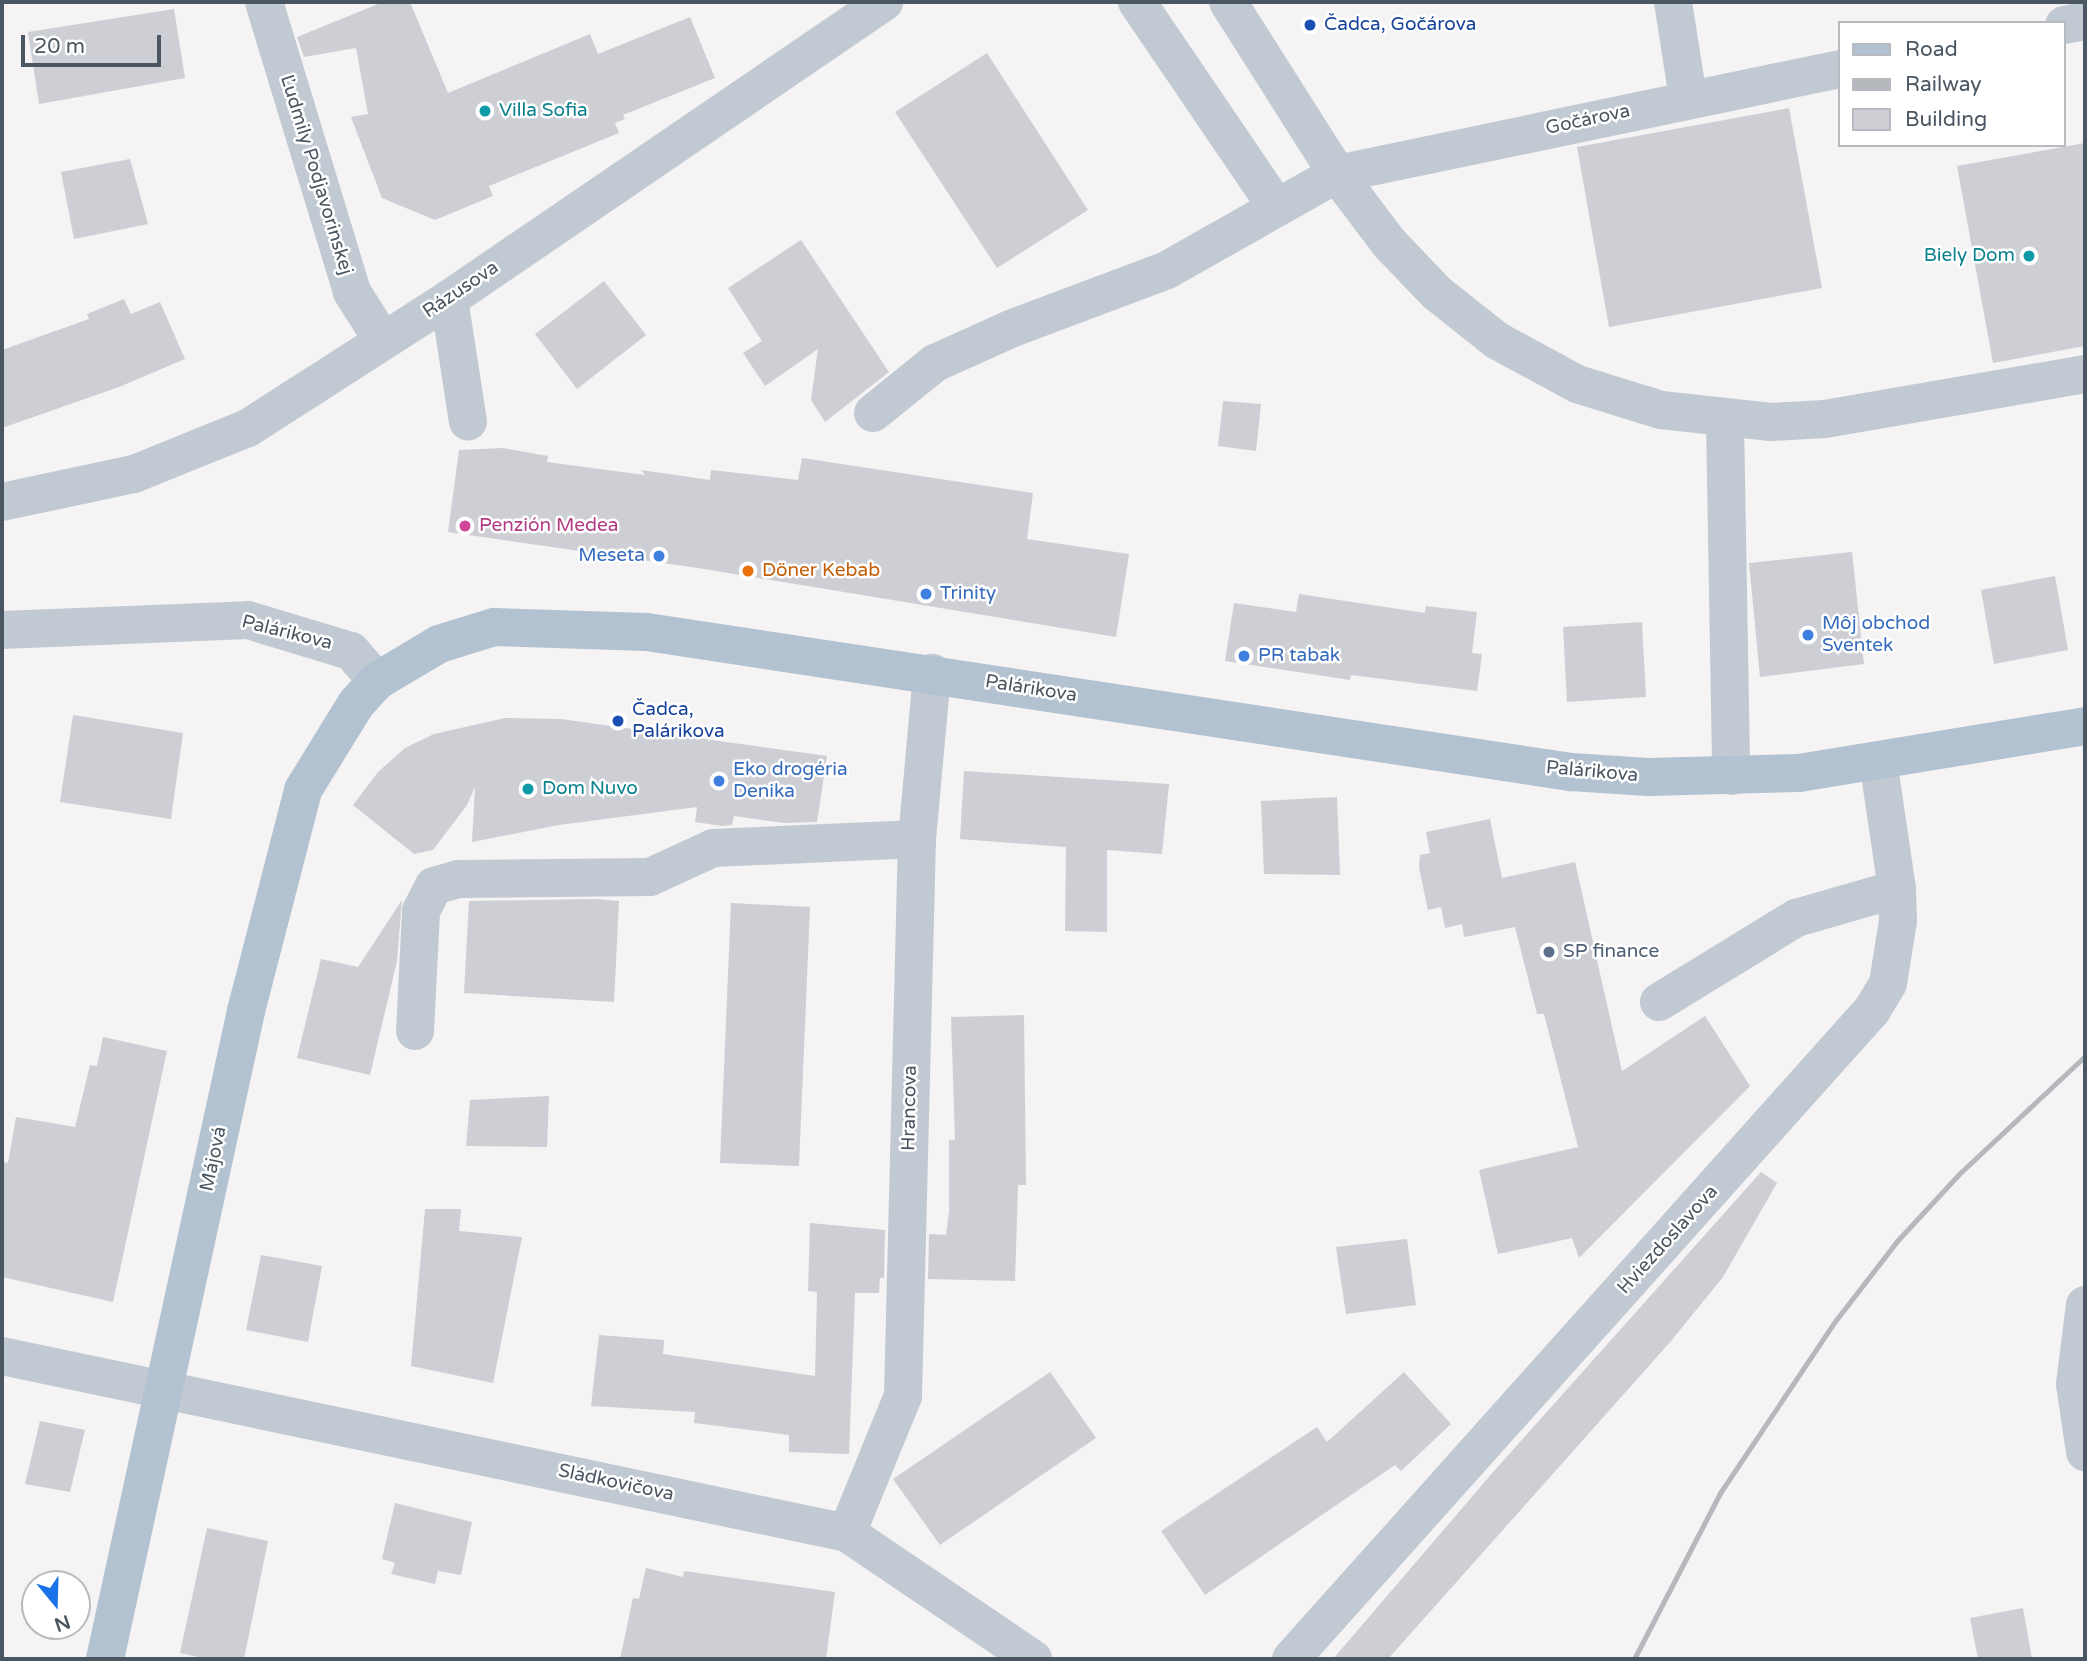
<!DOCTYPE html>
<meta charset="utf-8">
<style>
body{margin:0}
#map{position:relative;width:2087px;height:1661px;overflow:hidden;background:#f5f3f3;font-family:"Varela Round",sans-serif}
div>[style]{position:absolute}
.building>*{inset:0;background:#cdcfd5}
.minor>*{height:38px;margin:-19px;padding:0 19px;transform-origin:19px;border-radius:19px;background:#c1cad2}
.major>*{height:38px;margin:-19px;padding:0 19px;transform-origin:19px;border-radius:19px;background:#b3c2d1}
.rail>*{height:5px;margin:-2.5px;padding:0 2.5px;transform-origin:2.5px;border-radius:2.5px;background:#b5b8bd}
.dots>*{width:19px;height:19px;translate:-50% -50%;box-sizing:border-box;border:4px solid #fff;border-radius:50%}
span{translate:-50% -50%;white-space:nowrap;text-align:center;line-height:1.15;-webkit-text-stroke:5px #fff;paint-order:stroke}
.transit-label{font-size:19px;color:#164399}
.left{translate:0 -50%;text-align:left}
.culture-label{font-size:19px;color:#0d838f}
.right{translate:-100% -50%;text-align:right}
.street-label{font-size:19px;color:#4a5661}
.hotel-label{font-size:19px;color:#b23c85}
.shop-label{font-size:19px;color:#366cbe}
.food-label{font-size:19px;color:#c56008}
.service-label{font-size:19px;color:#4e5e75}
.frame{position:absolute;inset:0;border:4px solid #4a5661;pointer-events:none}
.legend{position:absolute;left:1838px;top:21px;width:228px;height:126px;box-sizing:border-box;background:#fff;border:2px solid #b7bbc0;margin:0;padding:9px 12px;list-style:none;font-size:21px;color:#4a5661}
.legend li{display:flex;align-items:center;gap:14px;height:35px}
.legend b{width:35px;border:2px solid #b7bbc0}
.north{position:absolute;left:21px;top:1570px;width:70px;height:70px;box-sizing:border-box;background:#fff;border:2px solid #b7bbc0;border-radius:50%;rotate:161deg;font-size:19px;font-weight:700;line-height:28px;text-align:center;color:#4a5661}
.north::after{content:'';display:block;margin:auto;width:24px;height:32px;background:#1a73e8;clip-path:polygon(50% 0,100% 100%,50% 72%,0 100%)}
.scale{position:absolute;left:21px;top:35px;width:140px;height:32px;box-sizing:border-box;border:4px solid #4a5661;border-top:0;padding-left:9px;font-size:21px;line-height:24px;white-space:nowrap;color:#4a5661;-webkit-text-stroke:5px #fff;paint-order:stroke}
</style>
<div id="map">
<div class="building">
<i style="clip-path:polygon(383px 2px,410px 2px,448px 93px,590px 34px,598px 54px,690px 17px,715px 78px,623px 115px,625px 119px,615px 123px,619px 133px,489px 186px,493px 196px,435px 220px,382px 198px,351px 117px,368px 114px,356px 48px,304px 57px,297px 37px)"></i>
<i style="clip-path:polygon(174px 9px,185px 78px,39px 104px,28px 32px)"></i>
<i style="clip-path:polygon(987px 53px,1088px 210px,997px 268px,895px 112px)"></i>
<i style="clip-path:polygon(1789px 108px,1822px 288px,1609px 327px,1577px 147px)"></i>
<i style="clip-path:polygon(2085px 143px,2085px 346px,1993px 363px,1957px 166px)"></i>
<i style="clip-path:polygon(130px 159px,148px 224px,74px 239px,61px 172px)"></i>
<i style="clip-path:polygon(801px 240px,889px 372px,825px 422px,811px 400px,818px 349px,765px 386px,743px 353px,762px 341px,728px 288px)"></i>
<i style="clip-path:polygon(604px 281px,646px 335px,577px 389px,535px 334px)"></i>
<i style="clip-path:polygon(124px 299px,131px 314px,160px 302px,185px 359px,119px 387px,2px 428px,2px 350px,89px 319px,87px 314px)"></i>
<i style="clip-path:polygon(1223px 401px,1261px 404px,1256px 451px,1218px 446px)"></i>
<i style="clip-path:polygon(503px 448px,548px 456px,547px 462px,645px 475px,641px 470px,710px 480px,711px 470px,798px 480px,802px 458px,1033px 493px,1027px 539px,1129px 554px,1116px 637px,698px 568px,448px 532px,459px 450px)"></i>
<i style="clip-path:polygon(1852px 552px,1864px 664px,1760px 677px,1749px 563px)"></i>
<i style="clip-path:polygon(2055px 576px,2068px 650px,1994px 664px,1981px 590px)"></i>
<i style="clip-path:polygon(1299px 594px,1425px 613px,1426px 606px,1477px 612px,1472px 653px,1482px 654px,1477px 691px,1351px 675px,1350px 680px,1225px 661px,1234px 603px,1296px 612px)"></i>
<i style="clip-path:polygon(1642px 622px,1646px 697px,1567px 702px,1563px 627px)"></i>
<i style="clip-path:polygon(73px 715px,183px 733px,171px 819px,60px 802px)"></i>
<i style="clip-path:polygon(505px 718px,561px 719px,827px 756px,817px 822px,784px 823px,734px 816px,732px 825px,722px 826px,695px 822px,697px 807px,559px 825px,472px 842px,475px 787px,467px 805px,433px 850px,414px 854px,353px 805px,378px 772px,405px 748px,434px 734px)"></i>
<i style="clip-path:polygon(964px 771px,1169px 784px,1162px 854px,1107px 850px,1107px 932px,1065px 931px,1066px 847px,960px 839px)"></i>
<i style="clip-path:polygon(1337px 797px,1340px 875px,1264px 874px,1261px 801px)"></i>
<i style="clip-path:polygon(1490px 819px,1502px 878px,1575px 862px,1622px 1071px,1705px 1016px,1750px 1086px,1579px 1258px,1572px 1238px,1498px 1254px,1479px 1170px,1578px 1147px,1544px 1014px,1537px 1014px,1515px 927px,1464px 937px,1462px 924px,1445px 928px,1441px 907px,1428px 910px,1419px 868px,1420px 855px,1430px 853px,1426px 832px)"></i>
<i style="clip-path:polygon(595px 899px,619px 901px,614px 1002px,464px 993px,469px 901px)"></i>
<i style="clip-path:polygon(402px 900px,397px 961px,370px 1075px,297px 1058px,321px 959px,358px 967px)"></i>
<i style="clip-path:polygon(731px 903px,810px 907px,799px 1166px,720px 1163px)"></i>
<i style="clip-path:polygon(1024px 1015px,1026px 1185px,1018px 1185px,1015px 1281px,928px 1279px,929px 1234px,946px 1235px,949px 1211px,949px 1140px,955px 1140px,951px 1017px)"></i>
<i style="clip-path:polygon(103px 1037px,167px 1051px,113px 1302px,2px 1277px,2px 1161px,8px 1163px,16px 1117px,75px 1127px,90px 1065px,97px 1066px)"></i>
<i style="clip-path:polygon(549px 1096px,547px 1147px,466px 1146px,470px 1100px)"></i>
<i style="clip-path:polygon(1761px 1172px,1777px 1183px,1723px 1277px,1671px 1341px,1388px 1659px,1333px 1659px,1494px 1471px)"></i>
<i style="clip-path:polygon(425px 1209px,461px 1209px,459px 1231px,522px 1237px,493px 1383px,411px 1366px)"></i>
<i style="clip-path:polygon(810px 1223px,885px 1230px,884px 1278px,880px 1278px,879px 1293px,855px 1293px,849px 1454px,789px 1452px,789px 1435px,694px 1423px,695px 1412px,591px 1406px,599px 1335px,664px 1340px,663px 1354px,815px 1376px,817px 1292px,808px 1291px)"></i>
<i style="clip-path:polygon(1407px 1239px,1416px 1305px,1346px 1314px,1336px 1247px)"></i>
<i style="clip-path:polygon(261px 1255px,322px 1266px,308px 1342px,246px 1330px)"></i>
<i style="clip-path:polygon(1050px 1372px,1096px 1438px,940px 1545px,893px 1479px)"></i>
<i style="clip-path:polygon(1404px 1372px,1451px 1424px,1401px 1471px,1395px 1465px,1205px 1595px,1161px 1531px,1317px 1427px,1327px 1442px)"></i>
<i style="clip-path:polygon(40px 1421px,85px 1430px,70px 1492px,25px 1484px)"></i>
<i style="clip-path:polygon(395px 1503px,472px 1522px,461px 1575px,438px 1571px,435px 1584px,391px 1574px,395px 1563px,382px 1559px)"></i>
<i style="clip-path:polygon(207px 1528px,268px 1541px,244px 1659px,207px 1659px,180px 1653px)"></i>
<i style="clip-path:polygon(646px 1568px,683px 1577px,684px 1571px,835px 1592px,826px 1659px,620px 1659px,633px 1598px,639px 1599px)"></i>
<i style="clip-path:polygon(2023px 1608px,2032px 1659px,1978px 1659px,1970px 1618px)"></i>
</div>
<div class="minor">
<i style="left:264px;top:2px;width:303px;rotate:73.1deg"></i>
<i style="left:352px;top:292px;width:58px;rotate:57.7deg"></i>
<i style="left:1137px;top:2px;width:245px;rotate:55.8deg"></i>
<i style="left:1228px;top:2px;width:204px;rotate:57.6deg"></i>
<i style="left:1337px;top:174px;width:86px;rotate:53deg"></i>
<i style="left:1389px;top:243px;width:69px;rotate:46.2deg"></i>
<i style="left:1437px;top:293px;width:75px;rotate:38.5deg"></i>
<i style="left:1496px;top:340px;width:92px;rotate:28.5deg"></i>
<i style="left:1577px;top:384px;width:88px;rotate:17.2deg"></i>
<i style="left:1661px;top:410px;width:111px;rotate:6.2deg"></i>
<i style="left:1771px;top:422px;width:54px;rotate:-3.2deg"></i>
<i style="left:1825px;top:419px;width:264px;rotate:-9.8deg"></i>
<i style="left:1673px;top:2px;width:97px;rotate:81.1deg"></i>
<i style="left:2064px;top:25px;width:21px;rotate:-11deg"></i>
<i style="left:449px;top:299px;width:124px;rotate:81.2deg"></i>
<i style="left:873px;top:413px;width:80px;rotate:-38.9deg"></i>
<i style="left:935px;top:363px;width:85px;rotate:-24.2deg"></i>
<i style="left:1013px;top:328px;width:165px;rotate:-20.6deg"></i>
<i style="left:1167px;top:270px;width:195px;rotate:-29.5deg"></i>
<i style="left:1337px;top:174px;width:514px;rotate:-11.79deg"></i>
<i style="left:1725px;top:420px;width:356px;rotate:89deg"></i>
<i style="left:2px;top:502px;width:135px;rotate:-12deg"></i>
<i style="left:134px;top:474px;width:123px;rotate:-22deg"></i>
<i style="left:248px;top:428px;width:239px;rotate:-32.7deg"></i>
<i style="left:449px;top:299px;width:527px;rotate:-34.32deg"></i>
<i style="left:2px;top:630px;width:246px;rotate:-2.3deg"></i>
<i style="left:248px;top:620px;width:108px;rotate:16.8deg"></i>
<i style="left:351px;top:651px;width:40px;rotate:49deg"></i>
<i style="left:1659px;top:1002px;width:161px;rotate:-31.5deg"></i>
<i style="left:1796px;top:918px;width:105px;rotate:-16deg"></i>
<i style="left:415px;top:1031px;width:120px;rotate:-87.1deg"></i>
<i style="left:421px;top:911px;width:28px;rotate:-63deg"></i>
<i style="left:434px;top:886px;width:26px;rotate:-16deg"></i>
<i style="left:459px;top:879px;width:191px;rotate:-0.6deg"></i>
<i style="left:650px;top:877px;width:69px;rotate:-24.7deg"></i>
<i style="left:713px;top:848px;width:204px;rotate:-2.5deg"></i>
<i style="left:2085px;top:1305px;width:80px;rotate:97.2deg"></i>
<i style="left:2075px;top:1384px;width:69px;rotate:81.6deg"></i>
<i style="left:2px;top:1356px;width:863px;rotate:11.83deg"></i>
<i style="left:847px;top:1533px;width:225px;rotate:34.1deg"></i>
<i style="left:847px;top:1533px;width:148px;rotate:-67.8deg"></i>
<i style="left:903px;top:1396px;width:557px;rotate:-88.56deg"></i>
<i style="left:917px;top:839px;width:167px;rotate:-84.8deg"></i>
<i style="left:1291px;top:1659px;width:871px;rotate:-48.16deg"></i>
<i style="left:1872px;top:1010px;width:31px;rotate:-59deg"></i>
<i style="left:1888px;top:983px;width:63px;rotate:-80.8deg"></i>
<i style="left:1898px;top:921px;width:32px;rotate:-92deg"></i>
<i style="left:1897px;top:889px;width:129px;rotate:-98.4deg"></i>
</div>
<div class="major">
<i style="left:105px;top:1659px;width:663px;rotate:-77.72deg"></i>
<i style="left:246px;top:1011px;width:228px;rotate:-75.5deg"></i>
<i style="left:303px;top:790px;width:101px;rotate:-58.4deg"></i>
<i style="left:356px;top:704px;width:31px;rotate:-48deg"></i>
<i style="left:377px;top:681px;width:72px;rotate:-30.8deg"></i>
<i style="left:439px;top:644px;width:58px;rotate:-17.2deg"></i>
<i style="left:494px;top:627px;width:153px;rotate:1.9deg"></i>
<i style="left:647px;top:632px;width:935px;rotate:8.62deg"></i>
<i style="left:1571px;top:772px;width:77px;rotate:3.7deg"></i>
<i style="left:1648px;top:777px;width:151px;rotate:-1.5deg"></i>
<i style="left:1799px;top:773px;width:290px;rotate:-9.3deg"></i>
</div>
<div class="rail">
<i style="left:1634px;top:1659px;width:187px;rotate:-62.6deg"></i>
<i style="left:1720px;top:1493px;width:208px;rotate:-56.2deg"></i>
<i style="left:1836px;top:1320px;width:100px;rotate:-52.3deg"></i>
<i style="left:1897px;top:1241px;width:91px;rotate:-47.2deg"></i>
<i style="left:1959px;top:1174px;width:173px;rotate:-43.1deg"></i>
</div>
<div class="dots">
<i style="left:1310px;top:25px;background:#1a4fb4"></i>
<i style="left:485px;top:111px;background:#0f9aa8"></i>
<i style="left:2029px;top:256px;background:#0f9aa8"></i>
<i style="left:465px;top:526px;background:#d1479c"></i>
<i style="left:659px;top:556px;background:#3f7fe0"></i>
<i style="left:748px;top:571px;background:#e8710a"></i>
<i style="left:926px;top:594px;background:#3f7fe0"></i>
<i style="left:1808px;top:635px;background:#3f7fe0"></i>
<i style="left:1244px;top:656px;background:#3f7fe0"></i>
<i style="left:618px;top:721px;background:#1a4fb4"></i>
<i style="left:719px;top:781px;background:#3f7fe0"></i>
<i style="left:528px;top:789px;background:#0f9aa8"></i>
<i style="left:1549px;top:952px;background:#5c6f8a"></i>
</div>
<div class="transit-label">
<span class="left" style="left:1324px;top:25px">Čadca, Gočárova</span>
<span class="left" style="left:632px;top:721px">Čadca,<br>Palárikova</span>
</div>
<div class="culture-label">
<span class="left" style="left:499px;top:111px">Villa Sofia</span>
<span class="right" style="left:2015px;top:256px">Biely Dom</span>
<span class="left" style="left:542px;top:789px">Dom Nuvo</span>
</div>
<div class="street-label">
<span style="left:1588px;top:120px;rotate:-12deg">Gočárova</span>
<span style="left:316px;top:175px;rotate:73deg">Ľudmily Podjavorinskej</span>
<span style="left:461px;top:290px;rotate:-34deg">Rázusova</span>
<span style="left:287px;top:633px;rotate:14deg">Palárikova</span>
<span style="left:1031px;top:689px;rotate:9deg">Palárikova</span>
<span style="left:1592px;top:772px;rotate:5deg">Palárikova</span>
<span style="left:910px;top:1108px;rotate:-89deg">Hrancova</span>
<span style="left:214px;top:1159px;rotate:-78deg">Májová</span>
<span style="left:1668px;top:1240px;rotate:-48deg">Hviezdoslavova</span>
<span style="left:616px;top:1483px;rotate:12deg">Sládkovičova</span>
</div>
<div class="hotel-label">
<span class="left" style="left:479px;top:526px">Penzión Medea</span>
</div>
<div class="shop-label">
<span class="right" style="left:645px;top:556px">Meseta</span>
<span class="left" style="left:940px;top:594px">Trinity</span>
<span class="left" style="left:1822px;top:635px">Môj obchod<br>Sventek</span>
<span class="left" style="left:1258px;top:656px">PR tabak</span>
<span class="left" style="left:733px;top:781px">Eko drogéria<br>Denika</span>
</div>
<div class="food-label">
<span class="left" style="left:762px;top:571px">Döner Kebab</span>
</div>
<div class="service-label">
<span class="left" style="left:1563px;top:952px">SP finance</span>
</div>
<div class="frame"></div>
<ul class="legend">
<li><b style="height:9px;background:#b3c2d1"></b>Road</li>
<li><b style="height:9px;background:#b5b8bd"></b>Railway</li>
<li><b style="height:19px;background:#cdcfd5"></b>Building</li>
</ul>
<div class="north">N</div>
<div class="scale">20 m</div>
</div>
